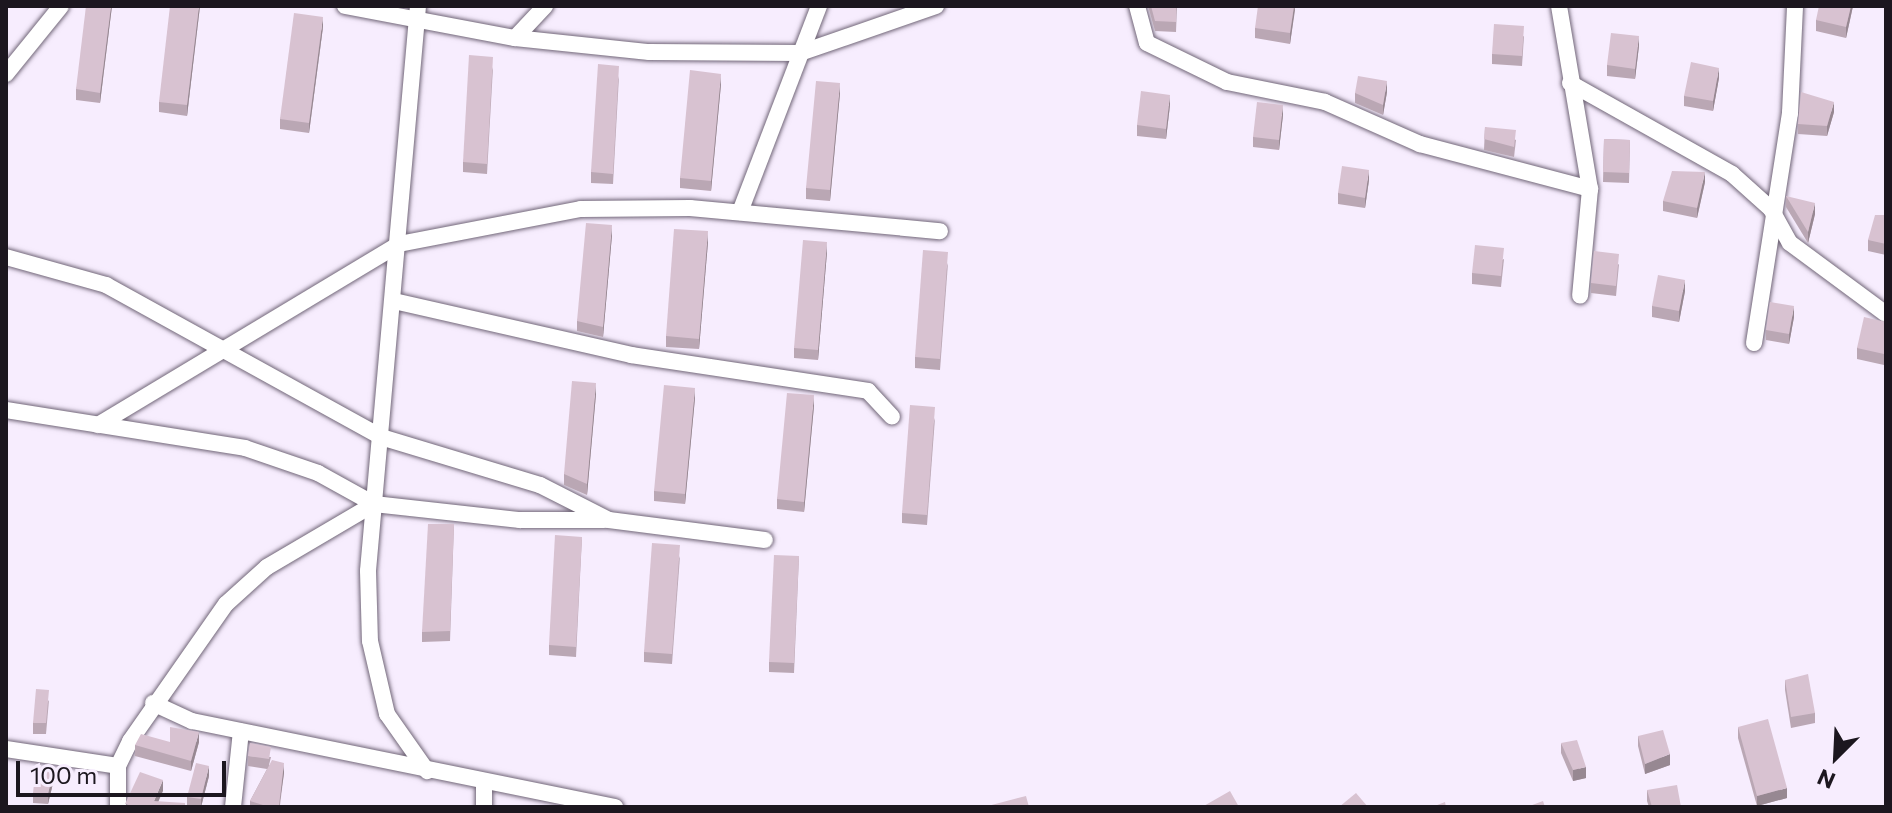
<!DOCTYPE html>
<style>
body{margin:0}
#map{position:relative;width:1892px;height:813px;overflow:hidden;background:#f7edfe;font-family:Commissioner,sans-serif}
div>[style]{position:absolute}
.roads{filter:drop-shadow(0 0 2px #716678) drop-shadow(0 0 2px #716678)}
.minor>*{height:16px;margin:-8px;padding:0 8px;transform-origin:8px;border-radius:8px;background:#fff}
.wall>*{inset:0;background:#baa7b4}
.shaded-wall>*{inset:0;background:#978892}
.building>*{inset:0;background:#d8c2d1}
span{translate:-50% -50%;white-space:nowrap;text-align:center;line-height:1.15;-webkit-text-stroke:8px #f7edfe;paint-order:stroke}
.frame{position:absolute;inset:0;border:8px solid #1c171f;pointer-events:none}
.north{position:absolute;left:1796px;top:717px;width:80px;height:80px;-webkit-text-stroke:6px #f7edfe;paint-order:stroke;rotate:204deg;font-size:22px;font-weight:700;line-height:32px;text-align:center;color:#1c171f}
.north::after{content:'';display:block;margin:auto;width:28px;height:36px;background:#1c171f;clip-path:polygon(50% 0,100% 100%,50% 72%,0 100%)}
.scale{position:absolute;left:16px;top:761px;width:210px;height:36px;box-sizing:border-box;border:4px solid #1c171f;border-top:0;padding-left:10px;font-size:24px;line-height:28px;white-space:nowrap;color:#1c171f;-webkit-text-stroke:6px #f7edfe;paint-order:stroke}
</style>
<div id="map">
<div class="roads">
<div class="minor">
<i style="left:345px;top:6px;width:173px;rotate:10.7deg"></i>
<i style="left:515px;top:38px;width:135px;rotate:6deg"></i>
<i style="left:649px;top:52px;width:151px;rotate:0.4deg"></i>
<i style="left:800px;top:53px;width:144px;rotate:-19.1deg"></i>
<i style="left:418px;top:6px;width:567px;rotate:95.06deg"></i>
<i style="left:368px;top:571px;width:70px;rotate:88.4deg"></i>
<i style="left:370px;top:641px;width:75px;rotate:76.9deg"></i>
<i style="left:387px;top:714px;width:70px;rotate:54.9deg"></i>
<i style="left:1137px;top:6px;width:38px;rotate:75deg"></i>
<i style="left:1147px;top:43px;width:89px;rotate:26deg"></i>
<i style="left:1227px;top:82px;width:100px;rotate:11.5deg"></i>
<i style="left:1325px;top:102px;width:104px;rotate:23.9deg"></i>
<i style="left:1420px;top:144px;width:176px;rotate:14.8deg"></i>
<i style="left:1559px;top:6px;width:186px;rotate:80.4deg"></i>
<i style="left:1590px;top:189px;width:107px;rotate:95.3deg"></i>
<i style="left:515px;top:38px;width:44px;rotate:-46.8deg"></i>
<i style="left:6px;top:74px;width:87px;rotate:-51deg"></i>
<i style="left:1570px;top:83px;width:186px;rotate:29.3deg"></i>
<i style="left:1732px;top:174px;width:52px;rotate:41.9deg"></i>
<i style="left:1771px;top:209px;width:39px;rotate:61deg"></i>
<i style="left:1790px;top:243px;width:119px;rotate:36.5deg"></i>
<i style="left:740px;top:212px;width:221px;rotate:-69deg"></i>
<i style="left:6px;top:257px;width:104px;rotate:15.6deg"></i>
<i style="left:106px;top:285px;width:314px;rotate:28.9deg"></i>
<i style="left:381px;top:437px;width:166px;rotate:16.8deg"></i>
<i style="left:540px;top:485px;width:77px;rotate:26.9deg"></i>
<i style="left:609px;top:520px;width:157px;rotate:7.3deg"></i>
<i style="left:394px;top:301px;width:243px;rotate:12.8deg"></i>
<i style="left:631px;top:355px;width:240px;rotate:8.6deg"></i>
<i style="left:868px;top:391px;width:35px;rotate:47deg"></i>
<i style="left:1754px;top:343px;width:233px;rotate:-81.1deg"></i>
<i style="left:1790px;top:113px;width:107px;rotate:-87.3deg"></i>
<i style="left:6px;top:410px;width:242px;rotate:9deg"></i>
<i style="left:245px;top:448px;width:77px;rotate:18.9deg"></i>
<i style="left:318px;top:473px;width:64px;rotate:29deg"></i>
<i style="left:98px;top:425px;width:351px;rotate:-31deg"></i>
<i style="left:399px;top:244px;width:185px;rotate:-10.9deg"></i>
<i style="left:581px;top:209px;width:109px;rotate:-0.5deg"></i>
<i style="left:690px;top:208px;width:251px;rotate:5.3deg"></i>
<i style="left:153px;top:703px;width:43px;rotate:24.8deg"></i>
<i style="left:192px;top:721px;width:432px;rotate:11.5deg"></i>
<i style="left:6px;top:749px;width:113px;rotate:8.6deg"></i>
<i style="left:118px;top:807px;width:41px;rotate:-90deg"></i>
<i style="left:118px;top:766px;width:28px;rotate:-64deg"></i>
<i style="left:130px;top:741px;width:167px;rotate:-55deg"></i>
<i style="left:226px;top:604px;width:55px;rotate:-42.1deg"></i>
<i style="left:267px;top:567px;width:124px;rotate:-30.5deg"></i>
<i style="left:374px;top:504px;width:147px;rotate:6.3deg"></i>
<i style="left:520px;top:520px;width:84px"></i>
<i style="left:233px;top:807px;width:76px;rotate:-84deg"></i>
<i style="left:484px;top:807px;width:22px;rotate:-90deg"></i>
</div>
</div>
<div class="wall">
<i style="clip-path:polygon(112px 6px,100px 103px,76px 100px,76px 89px)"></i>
<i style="clip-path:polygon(200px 6px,187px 116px,159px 112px,159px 102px)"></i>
<i style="clip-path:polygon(1148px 6px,1177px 6px,1176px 32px,1155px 31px)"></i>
<i style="clip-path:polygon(1295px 6px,1290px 44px,1255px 38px,1255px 28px)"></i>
<i style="clip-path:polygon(1853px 6px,1846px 38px,1816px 31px,1816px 20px)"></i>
<i style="clip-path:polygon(323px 27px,309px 133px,280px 129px,280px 119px)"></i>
<i style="clip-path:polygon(1524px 36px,1522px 66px,1492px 64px,1492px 54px)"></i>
<i style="clip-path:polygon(1639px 46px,1635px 79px,1607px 76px,1607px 65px)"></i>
<i style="clip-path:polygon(493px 67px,487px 174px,463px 172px,463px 162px)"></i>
<i style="clip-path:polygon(619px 76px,613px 184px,591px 183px,591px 172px)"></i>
<i style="clip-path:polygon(1719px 78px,1713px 111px,1684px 106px,1684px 96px)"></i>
<i style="clip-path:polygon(721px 84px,711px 191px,680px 188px,680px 178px)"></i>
<i style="clip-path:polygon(1387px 92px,1383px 115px,1355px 103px,1355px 93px)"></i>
<i style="clip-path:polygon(840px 93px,830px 201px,806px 199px,806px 188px)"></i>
<i style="clip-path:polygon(1170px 105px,1166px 139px,1137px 136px,1137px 125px)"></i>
<i style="clip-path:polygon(1834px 112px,1827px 136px,1798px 134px,1798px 124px)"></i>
<i style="clip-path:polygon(1283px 115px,1279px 150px,1253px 147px,1253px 137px)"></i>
<i style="clip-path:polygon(1485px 127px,1516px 140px,1514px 157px,1484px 150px)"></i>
<i style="clip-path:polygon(1604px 139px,1630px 140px,1629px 183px,1603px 182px)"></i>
<i style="clip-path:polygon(1369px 180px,1365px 208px,1338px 204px,1338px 193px)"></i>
<i style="clip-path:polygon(1705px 182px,1697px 218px,1663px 211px,1663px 201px)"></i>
<i style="clip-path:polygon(1786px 196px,1815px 214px,1808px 243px,1786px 207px)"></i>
<i style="clip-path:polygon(1886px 215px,1886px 255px,1868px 251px,1868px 240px)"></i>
<i style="clip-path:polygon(612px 235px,603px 337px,577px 331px,577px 321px)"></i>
<i style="clip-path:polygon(708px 242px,699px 349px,666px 347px,666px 336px)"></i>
<i style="clip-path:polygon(827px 252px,818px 360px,794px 358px,794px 348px)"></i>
<i style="clip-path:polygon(1504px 259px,1501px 287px,1472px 284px,1472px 273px)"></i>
<i style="clip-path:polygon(948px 263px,940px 370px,915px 368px,915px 357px)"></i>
<i style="clip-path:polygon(1619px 264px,1616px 296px,1591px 293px,1591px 283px)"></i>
<i style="clip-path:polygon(1685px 291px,1679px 322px,1652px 317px,1652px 306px)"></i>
<i style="clip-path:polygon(1794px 317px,1789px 344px,1766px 340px,1766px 330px)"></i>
<i style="clip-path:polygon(1886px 322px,1884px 365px,1857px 359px,1857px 348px)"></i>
<i style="clip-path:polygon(596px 394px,587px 495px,564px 485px,564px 474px)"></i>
<i style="clip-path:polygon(695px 398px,685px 504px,654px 501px,654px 491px)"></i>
<i style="clip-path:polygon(814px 406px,804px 512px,777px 509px,777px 499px)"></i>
<i style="clip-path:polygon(935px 418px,927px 525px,902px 523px,902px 513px)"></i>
<i style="clip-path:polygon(454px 524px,450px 641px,422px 642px,422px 632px)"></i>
<i style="clip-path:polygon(582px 537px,576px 657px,549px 655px,549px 645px)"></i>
<i style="clip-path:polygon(680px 556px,672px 664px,644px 662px,644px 652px)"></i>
<i style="clip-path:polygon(799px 556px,794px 673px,769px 672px,769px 662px)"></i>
<i style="clip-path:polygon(1785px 680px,1815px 713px,1815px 723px,1791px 728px,1785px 690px)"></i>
<i style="clip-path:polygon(49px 700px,46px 734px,33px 734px,33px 723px)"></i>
<i style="clip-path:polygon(1738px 727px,1787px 798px,1757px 806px,1738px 738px)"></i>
<i style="clip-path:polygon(1638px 736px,1670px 765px,1645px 774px,1638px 746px)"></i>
<i style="clip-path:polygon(170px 742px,199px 742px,191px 771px,135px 756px,135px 745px)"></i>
<i style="clip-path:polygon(1561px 743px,1586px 778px,1573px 781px,1561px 753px)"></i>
<i style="clip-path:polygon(248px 756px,271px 757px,269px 765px,284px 773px,280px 805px,292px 807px,250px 807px,250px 801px,267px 769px,248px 766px)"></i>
<i style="clip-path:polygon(209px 776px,201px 807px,187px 807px,187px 797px)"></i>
<i style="clip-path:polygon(54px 779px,48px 804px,33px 803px,33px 793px)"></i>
<i style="clip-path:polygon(1647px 790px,1681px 807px,1649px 807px,1647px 801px)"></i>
</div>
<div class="shaded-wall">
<i style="clip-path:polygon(111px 6px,112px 6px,100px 103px,100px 93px)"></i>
<i style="clip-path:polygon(199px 6px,200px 6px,187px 116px,187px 105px)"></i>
<i style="clip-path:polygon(1294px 6px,1295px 10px,1290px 44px,1290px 33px)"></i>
<i style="clip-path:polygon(1851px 6px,1853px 6px,1846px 38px,1846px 27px)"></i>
<i style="clip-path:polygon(323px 17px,323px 27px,309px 133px,309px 123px)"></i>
<i style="clip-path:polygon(1639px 36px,1639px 46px,1635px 79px,1635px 69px)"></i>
<i style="clip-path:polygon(1719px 68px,1719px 78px,1713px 111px,1713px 101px)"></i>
<i style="clip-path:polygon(721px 74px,721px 84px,711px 191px,711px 181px)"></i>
<i style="clip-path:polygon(1387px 81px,1387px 92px,1383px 115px,1383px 105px)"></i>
<i style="clip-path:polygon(840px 83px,840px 93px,830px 201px,830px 190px)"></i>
<i style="clip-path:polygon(1170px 95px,1170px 105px,1166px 139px,1166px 129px)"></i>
<i style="clip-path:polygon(1834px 102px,1834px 112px,1827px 136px,1827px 126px)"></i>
<i style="clip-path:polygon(1283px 105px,1283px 115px,1279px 150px,1279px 140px)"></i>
<i style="clip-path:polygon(1369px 170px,1369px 180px,1365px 208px,1365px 198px)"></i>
<i style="clip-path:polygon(1705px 172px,1705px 182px,1697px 218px,1697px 208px)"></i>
<i style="clip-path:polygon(1815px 203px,1815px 214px,1808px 243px,1808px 232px)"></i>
<i style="clip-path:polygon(612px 225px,612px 235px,603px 337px,603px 327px)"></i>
<i style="clip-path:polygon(708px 231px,708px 242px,699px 349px,699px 339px)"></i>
<i style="clip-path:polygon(827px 242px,827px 252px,818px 360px,818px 350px)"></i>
<i style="clip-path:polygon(1685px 280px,1685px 291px,1679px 322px,1679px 311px)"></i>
<i style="clip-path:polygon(1794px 306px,1794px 317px,1789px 344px,1789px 334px)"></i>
<i style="clip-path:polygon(596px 383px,596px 394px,587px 495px,587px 484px)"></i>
<i style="clip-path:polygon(695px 388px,695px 398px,685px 504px,685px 494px)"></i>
<i style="clip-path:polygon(814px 395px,814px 406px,804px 512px,804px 502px)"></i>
<i style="clip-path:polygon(199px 732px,199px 742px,191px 771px,191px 761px)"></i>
<i style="clip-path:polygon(1670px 754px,1670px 765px,1645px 774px,1645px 764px)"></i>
<i style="clip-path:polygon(284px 763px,284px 773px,279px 807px)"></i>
<i style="clip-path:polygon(209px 766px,209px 776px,201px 807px,201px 799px)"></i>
<i style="clip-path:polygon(1586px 767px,1586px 778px,1573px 781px,1573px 770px)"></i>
<i style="clip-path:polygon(54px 769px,54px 779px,48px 804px,48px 794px)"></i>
<i style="clip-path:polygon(163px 780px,163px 791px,156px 807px,154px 801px)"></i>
<i style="clip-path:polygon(1787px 788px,1787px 798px,1757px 806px,1757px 796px)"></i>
</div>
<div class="building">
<i style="clip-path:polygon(86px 6px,111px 6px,100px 93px,76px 89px)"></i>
<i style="clip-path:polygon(170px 6px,199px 6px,187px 105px,159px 102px)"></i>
<i style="clip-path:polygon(1151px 6px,1176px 6px,1176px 22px,1155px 21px)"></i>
<i style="clip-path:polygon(1258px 6px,1294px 6px,1290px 33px,1255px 28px)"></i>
<i style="clip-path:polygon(1819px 6px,1851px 6px,1846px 27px,1816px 20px)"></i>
<i style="clip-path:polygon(294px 13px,323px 17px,309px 123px,280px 119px)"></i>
<i style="clip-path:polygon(1494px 24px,1524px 26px,1522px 56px,1492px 54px)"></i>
<i style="clip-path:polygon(1611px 33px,1639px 36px,1635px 69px,1607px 65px)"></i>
<i style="clip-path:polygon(469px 55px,493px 57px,487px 164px,463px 162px)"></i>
<i style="clip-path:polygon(1691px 62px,1719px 68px,1713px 101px,1684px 96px)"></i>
<i style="clip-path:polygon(598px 64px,619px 66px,613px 174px,591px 172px)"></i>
<i style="clip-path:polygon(690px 70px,721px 74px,711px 181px,680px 178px)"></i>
<i style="clip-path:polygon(1358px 76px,1387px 81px,1383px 105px,1355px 93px)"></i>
<i style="clip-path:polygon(816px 81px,840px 83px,830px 190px,806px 188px)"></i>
<i style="clip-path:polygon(1141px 91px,1170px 95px,1166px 129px,1137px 125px)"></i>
<i style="clip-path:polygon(1801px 92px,1834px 102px,1827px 126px,1798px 124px)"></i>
<i style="clip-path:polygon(1257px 102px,1283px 105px,1279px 140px,1253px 137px)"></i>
<i style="clip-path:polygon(1485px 127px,1516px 130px,1514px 147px,1484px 139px)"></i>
<i style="clip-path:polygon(1604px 139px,1630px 140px,1629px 173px,1603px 172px)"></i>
<i style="clip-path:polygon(1342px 166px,1369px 170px,1365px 198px,1338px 193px)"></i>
<i style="clip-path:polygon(1672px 171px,1705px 172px,1697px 208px,1663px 201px)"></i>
<i style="clip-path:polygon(1786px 196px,1815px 203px,1808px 232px)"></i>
<i style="clip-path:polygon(1875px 215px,1886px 215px,1886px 244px,1868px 240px)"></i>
<i style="clip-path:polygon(586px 223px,612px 225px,603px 327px,577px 321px)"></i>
<i style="clip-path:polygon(674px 229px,708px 231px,699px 339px,666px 336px)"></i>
<i style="clip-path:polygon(803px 240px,827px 242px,818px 350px,794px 348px)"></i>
<i style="clip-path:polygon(1475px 245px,1504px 248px,1501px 276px,1472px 273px)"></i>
<i style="clip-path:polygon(923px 250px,948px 252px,940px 359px,915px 357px)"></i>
<i style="clip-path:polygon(1594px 251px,1619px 254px,1616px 286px,1591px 283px)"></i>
<i style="clip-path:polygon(1658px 275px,1685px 280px,1679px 311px,1652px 306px)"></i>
<i style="clip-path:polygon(1770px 302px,1794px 306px,1789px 334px,1766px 330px)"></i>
<i style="clip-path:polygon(1864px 317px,1886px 322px,1886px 344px,1884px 354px,1857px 348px)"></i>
<i style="clip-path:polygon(572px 381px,596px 383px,587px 484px,564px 474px)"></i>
<i style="clip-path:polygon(664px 385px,695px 388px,685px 494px,654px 491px)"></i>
<i style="clip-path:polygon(787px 393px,814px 395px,804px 502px,777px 499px)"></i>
<i style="clip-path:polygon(910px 405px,935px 407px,927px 515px,902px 513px)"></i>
<i style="clip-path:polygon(428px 524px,454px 524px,450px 631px,422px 632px)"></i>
<i style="clip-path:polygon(555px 535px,582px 537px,576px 647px,549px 645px)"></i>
<i style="clip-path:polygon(652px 543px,680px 545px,672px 654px,644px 652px)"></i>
<i style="clip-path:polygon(774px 555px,799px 556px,794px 663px,769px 662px)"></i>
<i style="clip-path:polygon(1808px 674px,1815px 713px,1791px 717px,1785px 680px)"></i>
<i style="clip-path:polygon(36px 689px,49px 690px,46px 723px,33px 723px)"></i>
<i style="clip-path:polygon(1768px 719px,1787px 788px,1757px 796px,1738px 727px)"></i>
<i style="clip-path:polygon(170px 727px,199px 732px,191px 761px,135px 745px,141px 734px,170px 742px)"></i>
<i style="clip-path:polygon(1663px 730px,1670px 754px,1645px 764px,1638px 736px)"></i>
<i style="clip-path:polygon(1577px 740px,1586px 767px,1573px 770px,1561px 743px)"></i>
<i style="clip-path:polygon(250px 743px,271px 747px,269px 759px,248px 756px)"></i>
<i style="clip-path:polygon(272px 760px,284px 763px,279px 805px,292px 806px,292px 807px,263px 807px,263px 805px,250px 801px)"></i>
<i style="clip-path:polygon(196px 763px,209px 766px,201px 799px,187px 797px)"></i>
<i style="clip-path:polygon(36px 766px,54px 769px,48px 794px,33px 793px)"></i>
<i style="clip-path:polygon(140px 772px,163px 780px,154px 801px,185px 803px,185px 807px,137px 807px,125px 804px)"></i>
<i style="clip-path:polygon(1677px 785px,1681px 807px,1652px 807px,1647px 790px)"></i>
<i style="clip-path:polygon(1230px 791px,1239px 807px,1202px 807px)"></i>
<i style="clip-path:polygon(1356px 793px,1368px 807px,1339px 807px)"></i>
<i style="clip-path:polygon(1026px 796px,1029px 807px,984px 807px)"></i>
<i style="clip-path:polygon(1543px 801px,1545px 807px,1527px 807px)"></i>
<i style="clip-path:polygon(1445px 802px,1446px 807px,1432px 807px)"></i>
</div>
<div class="frame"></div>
<div class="north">N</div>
<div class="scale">100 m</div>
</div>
